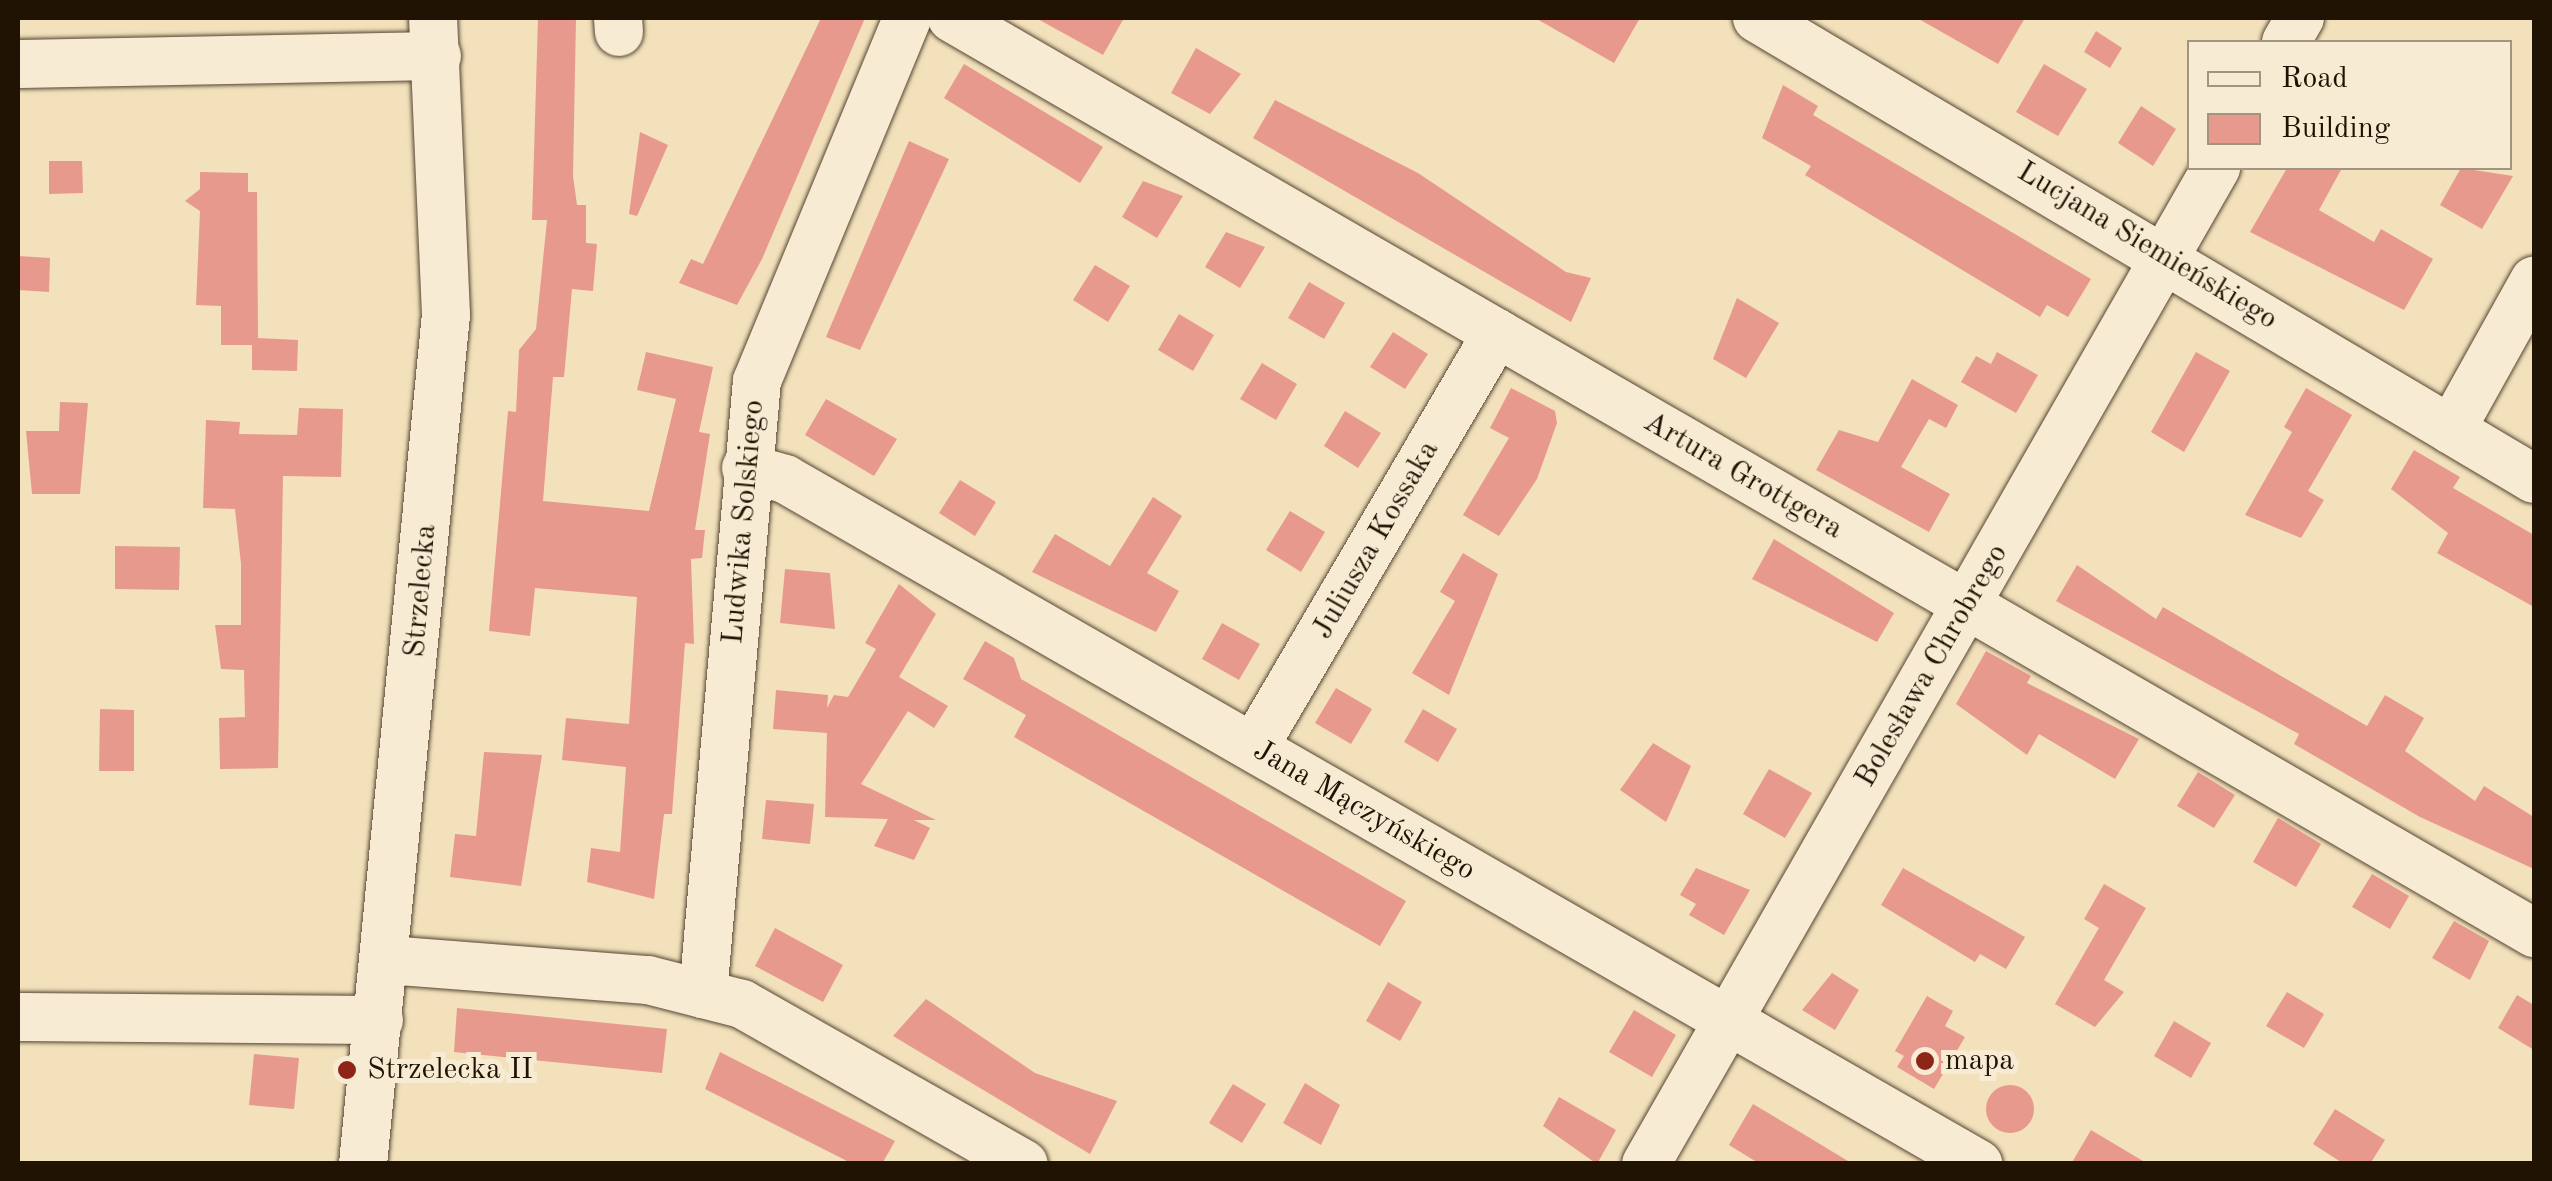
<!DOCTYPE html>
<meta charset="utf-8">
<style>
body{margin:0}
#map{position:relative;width:2552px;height:1181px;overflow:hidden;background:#f3e1bc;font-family:"Old Standard TT",serif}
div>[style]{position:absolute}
.building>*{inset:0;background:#e8998d}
.round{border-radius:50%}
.roads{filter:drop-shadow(0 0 2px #554632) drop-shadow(0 0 2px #554632)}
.minor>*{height:48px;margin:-24px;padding:0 24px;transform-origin:24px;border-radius:24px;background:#f7ecd3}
.dots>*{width:28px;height:28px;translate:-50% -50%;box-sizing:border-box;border:5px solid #f7ecd3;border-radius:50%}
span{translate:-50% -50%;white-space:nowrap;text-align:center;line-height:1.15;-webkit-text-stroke:10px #f7ecd3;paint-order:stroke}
.street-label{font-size:30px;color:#201304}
.poi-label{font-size:30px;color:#201304}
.left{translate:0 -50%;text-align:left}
.frame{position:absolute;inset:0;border:20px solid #201304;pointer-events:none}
.legend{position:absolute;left:2187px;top:40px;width:325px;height:130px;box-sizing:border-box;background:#f7ecd3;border:2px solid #a19580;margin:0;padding:12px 18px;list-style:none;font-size:30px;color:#201304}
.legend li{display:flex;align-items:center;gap:20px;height:50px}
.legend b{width:50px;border:2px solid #a19580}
</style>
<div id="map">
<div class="building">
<i style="clip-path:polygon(538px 18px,576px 18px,573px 176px,577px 205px,586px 205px,586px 243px,597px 244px,593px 291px,572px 289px,564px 377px,553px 377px,543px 501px,649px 511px,676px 399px,637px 390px,646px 352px,713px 367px,699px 432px,710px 434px,695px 530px,705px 530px,702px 558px,691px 559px,694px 644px,685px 643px,672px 814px,664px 814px,654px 899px,587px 882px,591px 848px,620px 852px,626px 767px,562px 760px,566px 718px,629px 724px,637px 597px,535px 588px,530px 636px,489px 631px,508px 411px,516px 412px,519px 350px,536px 329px,547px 220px,532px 220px)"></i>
<i style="clip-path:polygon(821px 18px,865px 18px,762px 259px,737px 305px,679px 283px,691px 259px,703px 264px)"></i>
<i style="clip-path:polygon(1036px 18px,1124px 18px,1103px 55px)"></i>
<i style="clip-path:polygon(1535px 18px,1640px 18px,1614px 63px)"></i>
<i style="clip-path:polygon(1917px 18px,2025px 18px,1998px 64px)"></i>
<i style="clip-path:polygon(2096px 31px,2122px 48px,2110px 68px,2084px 52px)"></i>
<i style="clip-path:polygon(1196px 48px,1241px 74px,1210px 114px,1171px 93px)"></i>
<i style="clip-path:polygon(964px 64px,1103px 147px,1080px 183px,944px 98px)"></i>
<i style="clip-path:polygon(2044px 64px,2087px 89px,2058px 136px,2016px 112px)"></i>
<i style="clip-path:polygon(1783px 85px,1818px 106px,1813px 115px,2091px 279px,2068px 317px,2047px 305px,2040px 317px,1805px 175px,1811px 166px,1762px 138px)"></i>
<i style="clip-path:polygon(1275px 100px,1418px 173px,1566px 272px,1591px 278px,1571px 322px,1253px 138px)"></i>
<i style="clip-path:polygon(2141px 106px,2176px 129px,2153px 166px,2118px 143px)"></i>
<i style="clip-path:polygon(640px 132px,668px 145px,637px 216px,629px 214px)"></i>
<i style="clip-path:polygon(909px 141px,949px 159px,860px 350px,826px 337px)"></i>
<i style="clip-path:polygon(49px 161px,82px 161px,83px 193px,49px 194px)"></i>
<i style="clip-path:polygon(2287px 168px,2342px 168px,2319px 210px,2374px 242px,2381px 229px,2433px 259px,2404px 310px,2250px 232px)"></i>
<i style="clip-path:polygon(2461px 168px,2513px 176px,2482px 229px,2440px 205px)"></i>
<i style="clip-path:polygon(200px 172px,248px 173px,248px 192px,257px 192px,258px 338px,298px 340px,297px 371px,252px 370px,252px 345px,221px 345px,221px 306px,196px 305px,200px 211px,185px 201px,200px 189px)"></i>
<i style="clip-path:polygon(1143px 181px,1183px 196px,1157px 238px,1122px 217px)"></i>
<i style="clip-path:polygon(1226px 232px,1265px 247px,1240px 288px,1205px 267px)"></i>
<i style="clip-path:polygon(18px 256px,50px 258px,49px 292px,18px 290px)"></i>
<i style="clip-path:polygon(1095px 265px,1130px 286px,1108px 322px,1073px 300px)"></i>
<i style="clip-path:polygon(1309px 282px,1345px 303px,1324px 339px,1288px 318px)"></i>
<i style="clip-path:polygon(1737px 298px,1779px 323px,1746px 378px,1713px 359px)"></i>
<i style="clip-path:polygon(1179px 314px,1214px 335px,1193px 371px,1158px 350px)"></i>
<i style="clip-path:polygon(1393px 332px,1428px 354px,1405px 389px,1370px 367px)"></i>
<i style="clip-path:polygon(1997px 352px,2038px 375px,2016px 413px,1961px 382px,1976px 356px,1991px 364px)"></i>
<i style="clip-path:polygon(2196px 352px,2230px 371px,2184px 452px,2151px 432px)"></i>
<i style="clip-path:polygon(1262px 363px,1297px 384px,1276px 420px,1240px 399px)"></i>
<i style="clip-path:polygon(1912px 379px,1958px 405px,1946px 428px,1929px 419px,1901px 467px,1950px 494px,1929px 532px,1816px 470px,1839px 430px,1878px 442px)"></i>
<i style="clip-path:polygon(1511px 388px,1555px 411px,1557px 423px,1537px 479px,1499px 536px,1463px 515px,1509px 438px,1490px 428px)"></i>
<i style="clip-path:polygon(2306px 388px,2352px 415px,2308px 491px,2324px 500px,2301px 538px,2245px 515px,2292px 432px,2284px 427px)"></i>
<i style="clip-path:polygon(826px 399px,897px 439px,874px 476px,805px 435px)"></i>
<i style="clip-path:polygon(60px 402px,88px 403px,80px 494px,32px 494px,26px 431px,59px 431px)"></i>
<i style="clip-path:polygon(299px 408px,343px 409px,341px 477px,283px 476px,278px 768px,220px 769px,219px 718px,245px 717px,244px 670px,221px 669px,215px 625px,241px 625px,241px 564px,235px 509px,203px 508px,206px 420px,240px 422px,239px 434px,297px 435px)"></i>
<i style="clip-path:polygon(1345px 411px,1381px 433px,1358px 468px,1324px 446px)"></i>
<i style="clip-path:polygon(2414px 450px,2460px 477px,2453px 488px,2534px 535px,2534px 607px,2437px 553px,2448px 533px,2391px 489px)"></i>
<i style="clip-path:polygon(960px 480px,996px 502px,975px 536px,939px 513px)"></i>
<i style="clip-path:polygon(1153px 497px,1182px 516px,1147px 573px,1179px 591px,1156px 632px,1032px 572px,1055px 534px,1110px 566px)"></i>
<i style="clip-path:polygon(1290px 511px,1325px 532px,1301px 572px,1266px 550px)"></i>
<i style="clip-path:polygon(1774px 539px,1894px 613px,1877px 642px,1752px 579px)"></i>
<i style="clip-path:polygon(115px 546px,180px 547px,179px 590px,115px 589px)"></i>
<i style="clip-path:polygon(1463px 553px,1498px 574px,1449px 695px,1412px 673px,1455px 601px,1440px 592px)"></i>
<i style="clip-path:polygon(2077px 565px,2156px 619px,2163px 607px,2367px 726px,2385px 695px,2424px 718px,2405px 751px,2475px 801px,2484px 786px,2534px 817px,2534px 869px,2420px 817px,2294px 744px,2299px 734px,2056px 601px)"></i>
<i style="clip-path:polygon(785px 569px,830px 573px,835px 629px,780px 623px)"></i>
<i style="clip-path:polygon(899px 584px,936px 614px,899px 677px,948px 706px,934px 728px,908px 711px,861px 784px,936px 820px,914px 820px,930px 828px,914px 860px,874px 846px,888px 819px,825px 817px,827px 733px,773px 729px,776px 690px,828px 695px,827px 708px,834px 695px,848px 697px,876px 649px,865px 643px)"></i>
<i style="clip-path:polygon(1222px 623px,1260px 644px,1239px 680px,1202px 659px)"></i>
<i style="clip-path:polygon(985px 641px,1014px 658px,1021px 679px,1406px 901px,1380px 946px,1014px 737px,1026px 715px,963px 679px)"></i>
<i style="clip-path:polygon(1986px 651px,2031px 676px,2027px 683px,2139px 739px,2115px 779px,2039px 734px,2027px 755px,1956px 704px)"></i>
<i style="clip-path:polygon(1336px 688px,1372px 709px,1351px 744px,1315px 723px)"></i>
<i style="clip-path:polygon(100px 709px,134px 710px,134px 771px,99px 771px)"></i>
<i style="clip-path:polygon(1423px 709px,1457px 729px,1438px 762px,1404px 742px)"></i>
<i style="clip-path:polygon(1653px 743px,1691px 766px,1666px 822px,1620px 790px)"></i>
<i style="clip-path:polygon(484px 752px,542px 755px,521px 886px,450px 877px,455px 834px,476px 836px)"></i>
<i style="clip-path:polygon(1769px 769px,1812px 793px,1785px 838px,1743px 814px)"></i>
<i style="clip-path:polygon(2198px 772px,2235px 795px,2214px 828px,2177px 806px)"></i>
<i style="clip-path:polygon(766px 800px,814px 804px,810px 844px,762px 839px)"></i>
<i style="clip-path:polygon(2278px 818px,2321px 844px,2296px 887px,2253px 862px)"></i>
<i style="clip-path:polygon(1696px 868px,1750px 890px,1724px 935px,1689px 915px,1696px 904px,1680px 895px)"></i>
<i style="clip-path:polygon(1903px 868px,2025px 937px,2006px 969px,1980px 954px,1975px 962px,1881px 905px)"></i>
<i style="clip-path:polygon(2372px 874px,2409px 896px,2390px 929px,2352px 907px)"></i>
<i style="clip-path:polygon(2104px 884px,2146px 908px,2104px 980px,2124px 992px,2095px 1027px,2055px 1004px,2099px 928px,2084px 919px)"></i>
<i style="clip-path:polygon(2454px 921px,2489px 941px,2470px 980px,2432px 958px)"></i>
<i style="clip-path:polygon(775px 928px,843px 965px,823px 1002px,755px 966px)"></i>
<i style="clip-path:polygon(1832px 973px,1859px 990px,1835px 1030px,1802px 1010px)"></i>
<i style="clip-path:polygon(1388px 982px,1422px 1002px,1400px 1041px,1366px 1021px)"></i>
<i style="clip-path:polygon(2287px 992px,2324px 1014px,2304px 1048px,2266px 1026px)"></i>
<i style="clip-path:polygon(2517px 995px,2534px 1005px,2534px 1050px,2498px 1028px)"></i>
<i style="clip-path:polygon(1927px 996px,1953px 1011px,1945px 1026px,1965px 1037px,1934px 1089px,1897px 1067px,1904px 1056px,1895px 1051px)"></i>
<i style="clip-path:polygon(926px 999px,1035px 1073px,1117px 1101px,1090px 1154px,893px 1036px)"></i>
<i style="clip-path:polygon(457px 1008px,667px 1029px,662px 1073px,454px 1052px)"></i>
<i style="clip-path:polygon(1634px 1010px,1676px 1035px,1652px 1077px,1609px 1052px)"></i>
<i style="clip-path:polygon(2174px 1021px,2211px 1043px,2191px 1078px,2154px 1056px)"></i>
<i style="clip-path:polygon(720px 1052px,895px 1141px,882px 1164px,853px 1164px,705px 1089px)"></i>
<i style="clip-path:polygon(254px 1054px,299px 1058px,294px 1109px,249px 1105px)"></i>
<i style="clip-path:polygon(1305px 1083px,1340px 1105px,1321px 1145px,1283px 1123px)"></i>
<i style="clip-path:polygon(1233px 1084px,1266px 1104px,1242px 1143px,1209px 1123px)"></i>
<i class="round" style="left:1986px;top:1085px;width:48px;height:48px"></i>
<i style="clip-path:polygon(1559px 1097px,1616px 1130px,1597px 1164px,1543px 1126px)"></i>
<i style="clip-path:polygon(1753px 1104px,1795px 1129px,1853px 1164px,1760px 1164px,1729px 1145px)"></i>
<i style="clip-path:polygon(2335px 1109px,2385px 1140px,2370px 1164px,2344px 1164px,2313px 1144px)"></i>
<i style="clip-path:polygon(2091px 1130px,2148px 1164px,2071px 1164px)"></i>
</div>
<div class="roads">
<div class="minor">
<i style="left:618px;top:18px;width:14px;rotate:86deg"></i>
<i style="left:952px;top:18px;width:1828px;rotate:30.04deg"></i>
<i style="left:1757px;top:18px;width:903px;rotate:30.68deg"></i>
<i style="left:2286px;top:42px;width:28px;rotate:-60deg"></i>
<i style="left:18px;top:64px;width:419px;rotate:-1.1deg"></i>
<i style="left:2451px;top:430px;width:171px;rotate:-60.9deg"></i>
<i style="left:746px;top:468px;width:41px;rotate:15.8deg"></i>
<i style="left:785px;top:479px;width:1376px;rotate:29.86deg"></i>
<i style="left:1254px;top:747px;width:480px;rotate:-59.6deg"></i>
<i style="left:387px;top:960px;width:262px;rotate:4.4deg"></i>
<i style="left:648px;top:980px;width:97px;rotate:14.3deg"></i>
<i style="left:742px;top:1004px;width:324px;rotate:29.6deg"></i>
<i style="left:703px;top:994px;width:615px;rotate:-84.97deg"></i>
<i style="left:757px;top:381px;width:393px;rotate:-67.5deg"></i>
<i style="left:18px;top:1017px;width:361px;rotate:0.5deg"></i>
<i style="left:363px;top:1164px;width:853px;rotate:-84.42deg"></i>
<i style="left:446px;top:315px;width:297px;rotate:-92.5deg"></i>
<i style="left:1646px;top:1164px;width:1148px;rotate:-60.22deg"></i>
</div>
</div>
<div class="dots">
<i style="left:1925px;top:1061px;background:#8f2418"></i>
<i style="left:347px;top:1070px;background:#8f2418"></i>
</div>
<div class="street-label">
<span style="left:2147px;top:246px;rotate:31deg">Lucjana Siemieńskiego</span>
<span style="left:1743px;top:476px;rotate:30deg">Artura Grottgera</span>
<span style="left:744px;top:522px;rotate:-85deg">Ludwika Solskiego</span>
<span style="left:1376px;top:540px;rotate:-60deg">Juliusza Kossaka</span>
<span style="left:421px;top:591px;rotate:-85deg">Strzelecka</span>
<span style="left:1932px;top:666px;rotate:-60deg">Bolesława Chrobrego</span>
<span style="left:1364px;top:811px;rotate:30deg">Jana Mączyńskiego</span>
</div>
<div class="poi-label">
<span class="left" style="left:1945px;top:1061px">mapa</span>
<span class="left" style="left:367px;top:1070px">Strzelecka II</span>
</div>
<div class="frame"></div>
<ul class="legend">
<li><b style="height:12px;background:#f7ecd3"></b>Road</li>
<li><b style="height:28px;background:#e8998d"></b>Building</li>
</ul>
</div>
